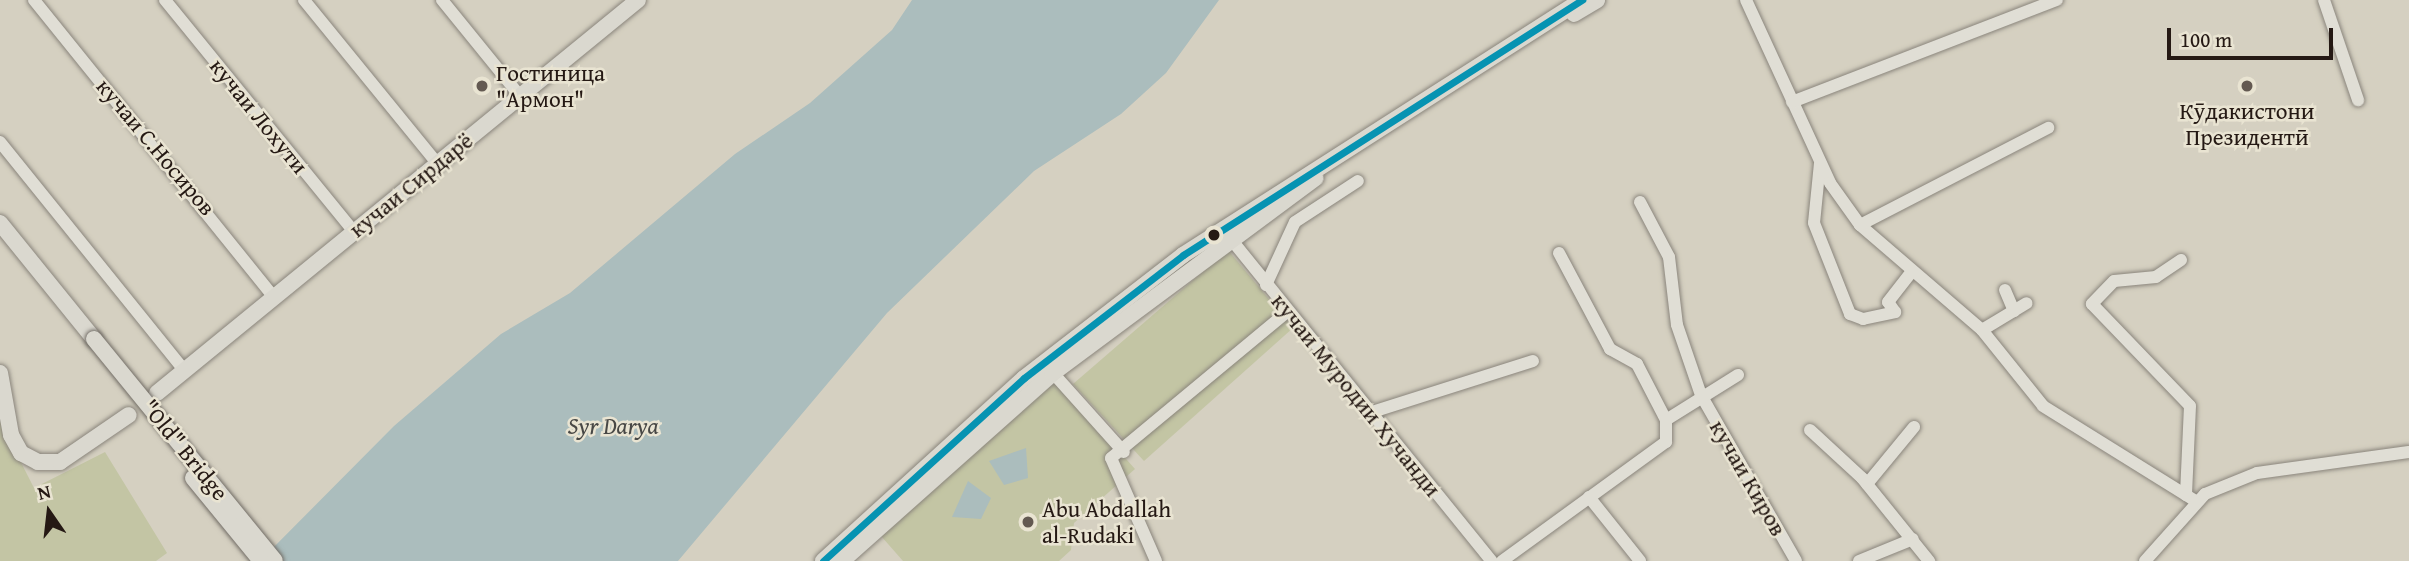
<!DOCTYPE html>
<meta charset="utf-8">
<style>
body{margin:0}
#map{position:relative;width:2409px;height:561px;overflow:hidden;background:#d5d0c1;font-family:"Gentium Book Plus",serif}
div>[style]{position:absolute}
.green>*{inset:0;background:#c3c5a4}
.water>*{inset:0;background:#abbdbd}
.roads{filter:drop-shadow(0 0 2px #8a857c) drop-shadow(0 0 2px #8a857c)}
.minor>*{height:12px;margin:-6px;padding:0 6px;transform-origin:6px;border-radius:6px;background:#e0ded5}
.major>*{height:16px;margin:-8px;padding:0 8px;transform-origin:8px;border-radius:8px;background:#dad8cf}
.bridges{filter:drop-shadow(0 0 2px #716c65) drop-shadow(0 0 2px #716c65)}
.major-bridge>*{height:16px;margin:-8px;padding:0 8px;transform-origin:8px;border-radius:8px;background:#dad8cf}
.bus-1>*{height:7px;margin:-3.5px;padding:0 3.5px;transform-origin:3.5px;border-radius:3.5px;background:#0693b2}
.dots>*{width:19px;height:19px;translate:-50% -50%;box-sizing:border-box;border:4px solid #e9e4d2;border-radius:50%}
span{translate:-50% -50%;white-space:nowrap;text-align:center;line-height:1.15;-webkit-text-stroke:5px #e9e4d2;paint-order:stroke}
.poi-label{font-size:23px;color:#251914}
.left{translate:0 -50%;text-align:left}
.street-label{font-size:23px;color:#251914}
.water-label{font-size:24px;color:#484846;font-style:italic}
.north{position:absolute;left:14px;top:477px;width:70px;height:70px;-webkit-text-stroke:5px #e9e4d2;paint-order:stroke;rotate:346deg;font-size:19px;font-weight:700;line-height:28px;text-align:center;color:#251914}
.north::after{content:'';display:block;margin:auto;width:24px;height:32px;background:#251914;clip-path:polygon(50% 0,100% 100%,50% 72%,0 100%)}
.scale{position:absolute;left:2167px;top:28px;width:166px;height:32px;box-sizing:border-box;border:4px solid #251914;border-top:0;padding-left:9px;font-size:21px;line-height:24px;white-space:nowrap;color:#251914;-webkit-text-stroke:5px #e9e4d2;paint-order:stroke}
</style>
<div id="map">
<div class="green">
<i style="clip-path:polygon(1228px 250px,1293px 328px,1144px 461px,1073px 384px)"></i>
<i style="clip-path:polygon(1056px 380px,1135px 469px,1074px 523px,1071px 550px,1059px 561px,903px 561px,881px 536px)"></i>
<i style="clip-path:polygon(0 421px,34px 488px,105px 452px,167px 553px,156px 561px,0 561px)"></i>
</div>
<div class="water">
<i style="clip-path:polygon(912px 0,1219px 0,1166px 73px,1121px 114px,1034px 171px,887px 313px,678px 561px,260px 561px,394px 426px,501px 334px,570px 293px,735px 154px,810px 103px,892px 30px)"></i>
<i style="clip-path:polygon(1026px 448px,1028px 478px,1004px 485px,989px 461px)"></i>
<i style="clip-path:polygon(968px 481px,991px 498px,981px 519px,952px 517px)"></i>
</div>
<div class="roads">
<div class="minor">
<i style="left:34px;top:0;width:382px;rotate:51.1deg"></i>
<i style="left:165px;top:0;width:299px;rotate:50.8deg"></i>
<i style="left:304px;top:0;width:210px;rotate:50.8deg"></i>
<i style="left:442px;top:0;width:124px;rotate:50.9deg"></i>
<i style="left:1746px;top:0;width:201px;rotate:65.3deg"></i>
<i style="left:1830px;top:183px;width:52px;rotate:54.5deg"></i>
<i style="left:1860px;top:225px;width:161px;rotate:40.7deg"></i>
<i style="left:1982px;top:330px;width:97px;rotate:51.2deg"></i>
<i style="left:2043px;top:406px;width:178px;rotate:31.9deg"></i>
<i style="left:2324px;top:0;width:106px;rotate:71.2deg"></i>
<i style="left:1792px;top:102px;width:284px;rotate:-21.1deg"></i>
<i style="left:0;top:142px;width:294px;rotate:51.1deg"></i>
<i style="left:1820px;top:163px;width:60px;rotate:95.7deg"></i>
<i style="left:1814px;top:223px;width:98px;rotate:68.4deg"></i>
<i style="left:1850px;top:314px;width:14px;rotate:21deg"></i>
<i style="left:1863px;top:319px;width:33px;rotate:-12deg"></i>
<i style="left:1640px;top:202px;width:62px;rotate:62.2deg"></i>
<i style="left:1669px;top:257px;width:68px;rotate:83.3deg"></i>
<i style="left:1677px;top:325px;width:74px;rotate:71.1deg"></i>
<i style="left:1701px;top:395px;width:191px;rotate:60.2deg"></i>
<i style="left:1860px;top:225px;width:212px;rotate:-27.3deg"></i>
<i style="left:1226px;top:233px;width:422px;rotate:51deg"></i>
<i style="left:1559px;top:253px;width:109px;rotate:62deg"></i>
<i style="left:1610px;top:349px;width:31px;rotate:29deg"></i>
<i style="left:1637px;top:364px;width:63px;rotate:62.6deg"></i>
<i style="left:1666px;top:420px;width:85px;rotate:-32deg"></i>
<i style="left:2181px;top:260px;width:30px;rotate:146deg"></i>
<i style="left:2156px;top:277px;width:42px;rotate:174.6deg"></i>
<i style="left:2114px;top:281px;width:32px;rotate:134deg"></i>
<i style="left:2092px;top:304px;width:141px;rotate:46.1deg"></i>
<i style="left:2190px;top:406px;width:89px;rotate:92.6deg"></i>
<i style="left:1266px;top:285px;width:69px;rotate:-65.3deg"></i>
<i style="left:1295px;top:222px;width:75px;rotate:-33.1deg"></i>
<i style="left:2005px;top:290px;width:23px;rotate:67deg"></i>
<i style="left:1895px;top:312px;width:12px;rotate:-125deg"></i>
<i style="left:1888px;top:302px;width:39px;rotate:-52deg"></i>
<i style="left:1982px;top:330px;width:52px;rotate:-31deg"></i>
<i style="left:1053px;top:373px;width:106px;rotate:48.1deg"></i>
<i style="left:1369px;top:413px;width:172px;rotate:-17.6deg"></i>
<i style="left:1810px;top:430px;width:71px;rotate:42.7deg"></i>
<i style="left:1862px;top:478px;width:107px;rotate:51.1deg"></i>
<i style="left:1867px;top:484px;width:74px;rotate:-50.5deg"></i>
<i style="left:1589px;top:497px;width:82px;rotate:51.4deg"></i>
<i style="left:1156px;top:561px;width:112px;rotate:-113.6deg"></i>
<i style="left:1111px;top:458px;width:230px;rotate:-39.7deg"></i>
<i style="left:1502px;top:561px;width:203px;rotate:-36deg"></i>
<i style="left:1666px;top:442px;width:22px;rotate:-90deg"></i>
<i style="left:1859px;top:561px;width:58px;rotate:-22.2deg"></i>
<i style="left:2145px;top:561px;width:90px;rotate:-48.2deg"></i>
<i style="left:2205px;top:494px;width:56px;rotate:-22deg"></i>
<i style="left:2257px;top:473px;width:153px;rotate:-7.9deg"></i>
</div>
<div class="major">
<i style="left:1574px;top:14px;width:27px;rotate:-31deg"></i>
<i style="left:0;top:223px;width:149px;rotate:51deg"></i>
<i style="left:0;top:373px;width:63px;rotate:79.9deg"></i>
<i style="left:11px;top:435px;width:21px;rotate:61deg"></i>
<i style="left:21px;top:453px;width:19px;rotate:28deg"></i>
<i style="left:38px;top:462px;width:22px"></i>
<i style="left:60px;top:462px;width:83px;rotate:-34.3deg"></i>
<i style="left:157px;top:393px;width:621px;rotate:-39.25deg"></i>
<i style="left:823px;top:561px;width:272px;rotate:-42.3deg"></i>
<i style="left:1024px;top:378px;width:201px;rotate:-37.7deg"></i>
<i style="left:1183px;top:255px;width:474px;rotate:-32.6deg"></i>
<i style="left:842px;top:561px;width:283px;rotate:-41.7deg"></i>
<i style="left:1053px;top:373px;width:327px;rotate:-36.6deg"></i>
</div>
</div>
<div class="bridges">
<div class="major-bridge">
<i style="left:94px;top:339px;width:286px;rotate:50.8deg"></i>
<i style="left:193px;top:478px;width:107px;rotate:50.7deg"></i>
</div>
</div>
<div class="bus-1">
<i style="left:823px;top:561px;width:272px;rotate:-42.3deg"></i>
<i style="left:1024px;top:378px;width:201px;rotate:-37.7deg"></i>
<i style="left:1183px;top:255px;width:474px;rotate:-32.6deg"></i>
</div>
<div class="dots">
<i style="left:482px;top:86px;background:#635951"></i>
<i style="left:2247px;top:86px;background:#635951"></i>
<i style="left:1214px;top:235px;background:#251914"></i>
<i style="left:1028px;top:522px;background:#635951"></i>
</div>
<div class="poi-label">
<span class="left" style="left:496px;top:86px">Гостиница<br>"Армон"</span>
<span style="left:2247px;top:124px">Кӯдакистони<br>Президентӣ</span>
<span class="left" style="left:1042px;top:522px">Abu Abdallah<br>al-Rudaki</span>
</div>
<div class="street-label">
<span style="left:259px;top:116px;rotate:51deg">кучаи Лохути</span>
<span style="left:156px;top:147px;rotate:50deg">кучаи С.Носиров</span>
<span style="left:411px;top:185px;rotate:-39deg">кучаи Сирдарё</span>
<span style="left:1356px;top:395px;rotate:51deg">кучаи Муродии Хучанди</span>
<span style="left:185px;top:450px;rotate:51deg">"Old" Bridge</span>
<span style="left:1748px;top:478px;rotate:60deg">кучаи Киров</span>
</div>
<div class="water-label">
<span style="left:613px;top:426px">Syr Darya</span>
</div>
<div class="north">N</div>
<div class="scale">100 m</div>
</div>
